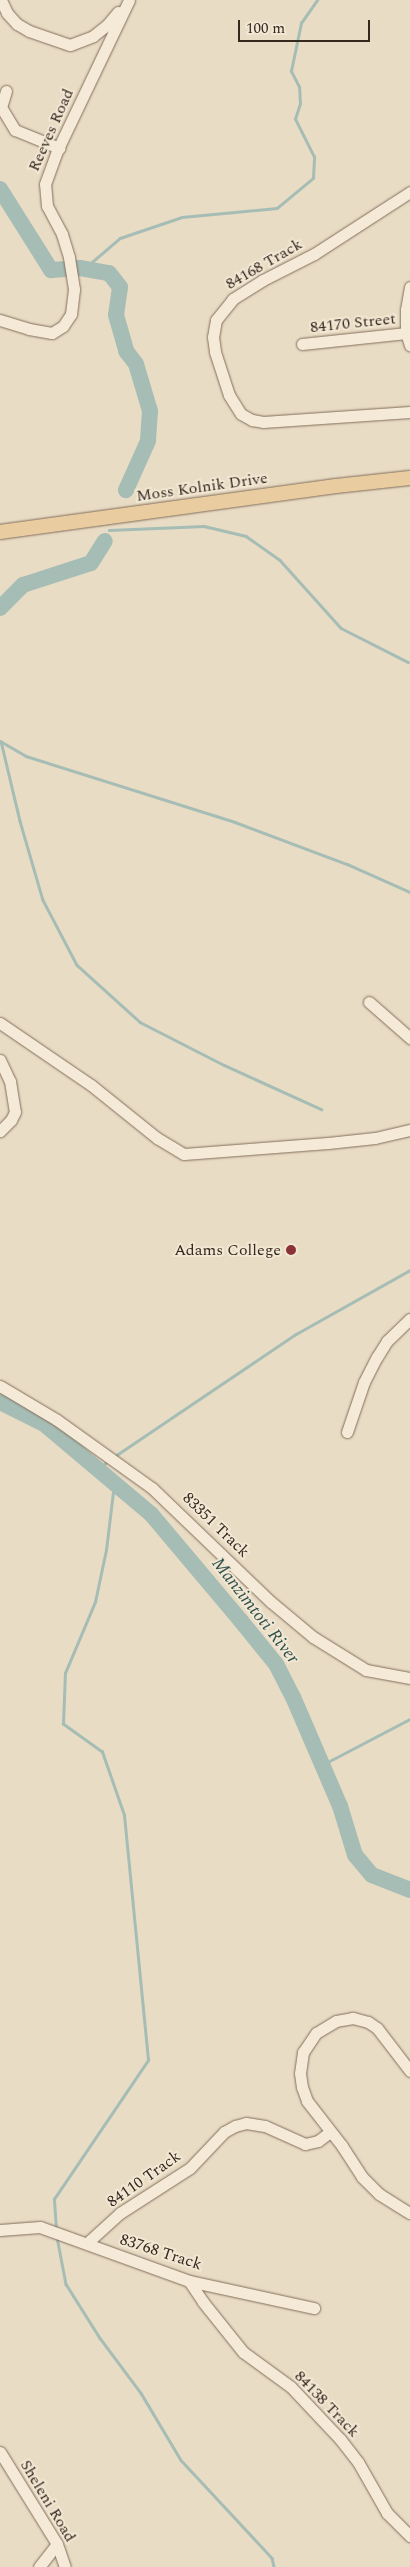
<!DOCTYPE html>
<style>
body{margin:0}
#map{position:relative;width:410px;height:2567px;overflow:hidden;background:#e9dcc4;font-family:Spectral,serif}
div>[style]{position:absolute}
.stream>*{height:2.5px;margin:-1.25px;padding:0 1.25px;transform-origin:1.25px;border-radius:1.25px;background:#a6bdb5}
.river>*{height:16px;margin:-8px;padding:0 8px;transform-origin:8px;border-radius:8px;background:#a6bdb5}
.roads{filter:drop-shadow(0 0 1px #826e5c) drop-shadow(0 0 1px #826e5c)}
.minor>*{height:11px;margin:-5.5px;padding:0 5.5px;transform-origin:5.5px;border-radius:5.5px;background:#f5ead7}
.major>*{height:14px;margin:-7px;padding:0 7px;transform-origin:7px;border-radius:7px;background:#e9cda0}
.dots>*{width:14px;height:14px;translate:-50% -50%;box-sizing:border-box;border:2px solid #f2e7d3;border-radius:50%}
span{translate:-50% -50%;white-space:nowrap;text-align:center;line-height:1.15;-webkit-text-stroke:4px #f2e7d3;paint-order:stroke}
.street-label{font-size:16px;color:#34281f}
.poi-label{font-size:16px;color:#34281f}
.right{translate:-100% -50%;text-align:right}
.water-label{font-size:18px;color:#30524e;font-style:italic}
.scale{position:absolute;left:238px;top:20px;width:132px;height:22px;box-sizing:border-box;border:2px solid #34281f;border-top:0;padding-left:6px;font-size:15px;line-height:18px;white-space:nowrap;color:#34281f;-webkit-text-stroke:4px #f2e7d3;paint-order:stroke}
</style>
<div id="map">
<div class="stream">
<i style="left:85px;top:268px;width:46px;rotate:-40.6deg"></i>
<i style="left:120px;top:238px;width:65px;rotate:-18.7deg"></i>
<i style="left:182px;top:217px;width:95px;rotate:-5.4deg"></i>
<i style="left:277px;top:208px;width:47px;rotate:-39.8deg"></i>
<i style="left:313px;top:178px;width:21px;rotate:-87deg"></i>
<i style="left:314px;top:157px;width:42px;rotate:-116.6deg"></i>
<i style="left:295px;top:119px;width:16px;rotate:-72deg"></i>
<i style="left:300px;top:104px;width:17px;rotate:-93deg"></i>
<i style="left:299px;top:87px;width:18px;rotate:-117deg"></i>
<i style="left:291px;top:71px;width:49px;rotate:-78.2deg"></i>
<i style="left:301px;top:23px;width:28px;rotate:-55deg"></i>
<i style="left:109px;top:530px;width:95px;rotate:-2.4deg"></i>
<i style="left:204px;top:526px;width:43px;rotate:13.4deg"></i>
<i style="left:246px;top:536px;width:42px;rotate:35.2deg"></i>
<i style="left:280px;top:560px;width:91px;rotate:48.1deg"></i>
<i style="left:341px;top:628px;width:75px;rotate:26.9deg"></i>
<i style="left:1px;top:741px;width:82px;rotate:76.6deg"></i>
<i style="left:20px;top:821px;width:82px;rotate:73.8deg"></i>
<i style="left:43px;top:900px;width:73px;rotate:62.4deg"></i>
<i style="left:77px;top:965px;width:85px;rotate:42.1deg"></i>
<i style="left:140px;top:1022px;width:94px;rotate:27.1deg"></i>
<i style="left:224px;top:1065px;width:107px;rotate:24.4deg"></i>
<i style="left:2px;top:742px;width:28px;rotate:30deg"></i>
<i style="left:26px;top:756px;width:219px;rotate:17.5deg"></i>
<i style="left:235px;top:822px;width:120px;rotate:20.6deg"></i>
<i style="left:347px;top:864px;width:69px;rotate:24deg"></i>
<i style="left:115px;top:1456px;width:218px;rotate:-34deg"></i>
<i style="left:296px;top:1334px;width:131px;rotate:-29.3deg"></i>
<i style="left:97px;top:1469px;width:14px;rotate:-34deg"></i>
<i style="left:322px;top:1765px;width:99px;rotate:-27.6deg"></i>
<i style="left:56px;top:2229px;width:30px;rotate:-94deg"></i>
<i style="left:54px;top:2199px;width:168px;rotate:-55.9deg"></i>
<i style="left:148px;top:2060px;width:246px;rotate:-95.6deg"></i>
<i style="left:124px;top:1815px;width:67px;rotate:-109.2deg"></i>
<i style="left:102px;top:1752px;width:48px;rotate:-144.3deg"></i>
<i style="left:63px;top:1724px;width:51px;rotate:-87.8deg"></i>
<i style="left:65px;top:1673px;width:77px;rotate:-67.1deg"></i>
<i style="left:95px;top:1602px;width:53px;rotate:-78.1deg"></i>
<i style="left:106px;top:1550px;width:66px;rotate:-83.1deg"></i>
<i style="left:57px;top:2237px;width:48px;rotate:79.2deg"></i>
<i style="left:66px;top:2284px;width:64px;rotate:57.8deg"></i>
<i style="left:100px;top:2338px;width:69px;rotate:53.3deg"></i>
<i style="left:141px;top:2393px;width:78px;rotate:59.2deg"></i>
<i style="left:181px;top:2460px;width:134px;rotate:47.1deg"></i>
<i style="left:272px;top:2558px;width:9px;rotate:77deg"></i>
</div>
<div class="river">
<i style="left:0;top:189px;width:96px;rotate:57.8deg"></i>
<i style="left:51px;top:270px;width:29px;rotate:-4deg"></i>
<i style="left:80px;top:268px;width:29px;rotate:10deg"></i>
<i style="left:109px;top:273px;width:18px;rotate:52deg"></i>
<i style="left:120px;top:287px;width:28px;rotate:98deg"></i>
<i style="left:116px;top:315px;width:37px;rotate:74deg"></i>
<i style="left:126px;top:351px;width:16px;rotate:52deg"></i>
<i style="left:136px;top:364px;width:49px;rotate:73.4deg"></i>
<i style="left:150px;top:411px;width:30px;rotate:94deg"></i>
<i style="left:148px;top:441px;width:54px;rotate:114.2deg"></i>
<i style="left:0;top:608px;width:33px;rotate:-45deg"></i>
<i style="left:23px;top:585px;width:71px;rotate:-17.9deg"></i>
<i style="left:91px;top:563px;width:26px;rotate:-58deg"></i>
<i style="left:0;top:1402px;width:49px;rotate:26.6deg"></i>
<i style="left:44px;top:1424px;width:140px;rotate:40.1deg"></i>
<i style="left:151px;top:1514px;width:140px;rotate:49.9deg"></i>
<i style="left:241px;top:1621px;width:55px;rotate:50.9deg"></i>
<i style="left:276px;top:1664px;width:37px;rotate:63deg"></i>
<i style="left:293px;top:1697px;width:119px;rotate:66.7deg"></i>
<i style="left:340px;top:1806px;width:51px;rotate:73deg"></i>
<i style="left:355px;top:1855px;width:26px;rotate:50deg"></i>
<i style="left:372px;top:1875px;width:41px;rotate:21.5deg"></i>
</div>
<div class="roads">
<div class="minor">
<i style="left:1px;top:0;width:14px;rotate:65deg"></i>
<i style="left:7px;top:13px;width:15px;rotate:48deg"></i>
<i style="left:17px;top:24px;width:14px;rotate:30deg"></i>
<i style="left:29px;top:31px;width:43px;rotate:18.9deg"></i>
<i style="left:70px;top:45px;width:25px;rotate:-21deg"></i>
<i style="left:93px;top:36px;width:18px;rotate:-38deg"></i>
<i style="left:107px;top:25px;width:17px;rotate:-50deg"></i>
<i style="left:6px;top:91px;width:17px;rotate:107deg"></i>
<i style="left:1px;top:107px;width:27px;rotate:59deg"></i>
<i style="left:15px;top:130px;width:48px;rotate:22.2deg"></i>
<i style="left:410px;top:192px;width:114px;rotate:147.1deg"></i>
<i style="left:314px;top:254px;width:57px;rotate:153deg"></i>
<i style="left:263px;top:280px;width:36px;rotate:148deg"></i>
<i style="left:233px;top:299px;width:27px;rotate:129deg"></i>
<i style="left:216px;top:320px;width:17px;rotate:100deg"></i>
<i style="left:213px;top:337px;width:15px;rotate:82deg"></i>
<i style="left:215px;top:352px;width:45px;rotate:72deg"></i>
<i style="left:229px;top:395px;width:22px;rotate:58deg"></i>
<i style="left:241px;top:414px;width:13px;rotate:29deg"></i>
<i style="left:252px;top:420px;width:11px;rotate:10deg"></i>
<i style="left:263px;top:422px;width:147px;rotate:-3.9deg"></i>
<i style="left:410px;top:287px;width:23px;rotate:100deg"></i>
<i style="left:406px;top:310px;width:23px;rotate:90deg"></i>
<i style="left:406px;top:333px;width:13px;rotate:72deg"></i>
<i style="left:0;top:320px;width:30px;rotate:17deg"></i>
<i style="left:29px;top:329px;width:23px;rotate:10deg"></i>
<i style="left:52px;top:333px;width:13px;rotate:-32deg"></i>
<i style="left:63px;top:326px;width:14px;rotate:-56deg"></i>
<i style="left:71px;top:314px;width:25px;rotate:-83deg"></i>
<i style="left:74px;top:289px;width:32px;rotate:-99deg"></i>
<i style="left:69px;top:257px;width:24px;rotate:-107deg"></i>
<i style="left:62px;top:234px;width:32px;rotate:-118deg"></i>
<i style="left:47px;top:206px;width:22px;rotate:-95deg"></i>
<i style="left:45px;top:184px;width:35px;rotate:-70deg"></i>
<i style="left:57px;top:151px;width:167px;rotate:-64.5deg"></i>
<i style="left:302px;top:344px;width:105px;rotate:-6deg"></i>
<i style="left:369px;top:1002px;width:55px;rotate:41.3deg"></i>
<i style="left:0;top:1023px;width:110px;rotate:34.3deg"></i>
<i style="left:91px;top:1085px;width:85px;rotate:38.8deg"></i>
<i style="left:157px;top:1138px;width:31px;rotate:31deg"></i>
<i style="left:184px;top:1154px;width:144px;rotate:-4.4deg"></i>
<i style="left:328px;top:1143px;width:47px;rotate:-6.1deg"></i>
<i style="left:375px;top:1138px;width:36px;rotate:-13deg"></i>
<i style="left:0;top:1060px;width:23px;rotate:65deg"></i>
<i style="left:10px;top:1081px;width:31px;rotate:81deg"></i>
<i style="left:15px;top:1112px;width:9px;rotate:117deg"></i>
<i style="left:11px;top:1120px;width:16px;rotate:135deg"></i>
<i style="left:0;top:1386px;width:66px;rotate:30.8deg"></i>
<i style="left:57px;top:1420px;width:117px;rotate:35.6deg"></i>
<i style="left:152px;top:1488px;width:165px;rotate:43.8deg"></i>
<i style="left:271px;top:1602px;width:55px;rotate:39.8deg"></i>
<i style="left:313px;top:1637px;width:62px;rotate:31.9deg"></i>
<i style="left:366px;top:1670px;width:45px;rotate:10.3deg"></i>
<i style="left:347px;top:1432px;width:53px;rotate:-71.2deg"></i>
<i style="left:364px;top:1382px;width:28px;rotate:-63deg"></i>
<i style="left:377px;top:1357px;width:19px;rotate:-58deg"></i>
<i style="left:387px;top:1341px;width:32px;rotate:-44deg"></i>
<i style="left:410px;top:2071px;width:54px;rotate:-127.5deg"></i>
<i style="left:377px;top:2028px;width:11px;rotate:-146deg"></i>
<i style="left:368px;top:2022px;width:16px;rotate:-165deg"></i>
<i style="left:353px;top:2018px;width:17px;rotate:170deg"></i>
<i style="left:336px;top:2021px;width:23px;rotate:149deg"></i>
<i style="left:316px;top:2033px;width:23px;rotate:124deg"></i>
<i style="left:303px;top:2052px;width:21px;rotate:98deg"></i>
<i style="left:300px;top:2073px;width:14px;rotate:82deg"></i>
<i style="left:302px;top:2087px;width:15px;rotate:70deg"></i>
<i style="left:307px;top:2101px;width:57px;rotate:52.1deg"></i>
<i style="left:342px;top:2146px;width:37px;rotate:57deg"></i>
<i style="left:362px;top:2177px;width:24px;rotate:45deg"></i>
<i style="left:379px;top:2194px;width:36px;rotate:32deg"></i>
<i style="left:0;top:2230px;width:40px;rotate:-4.3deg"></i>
<i style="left:40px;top:2227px;width:158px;rotate:19.9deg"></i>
<i style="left:189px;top:2281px;width:128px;rotate:12.2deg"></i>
<i style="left:87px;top:2243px;width:45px;rotate:-42.3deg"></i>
<i style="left:120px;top:2213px;width:83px;rotate:-32.7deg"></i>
<i style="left:190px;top:2168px;width:50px;rotate:-46.6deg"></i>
<i style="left:224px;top:2132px;width:13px;rotate:-29deg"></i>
<i style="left:235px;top:2126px;width:11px;rotate:-15deg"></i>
<i style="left:246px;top:2123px;width:19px;rotate:9deg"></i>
<i style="left:265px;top:2126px;width:44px;rotate:24.2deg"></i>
<i style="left:305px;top:2144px;width:13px;rotate:-13deg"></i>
<i style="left:318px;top:2141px;width:15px;rotate:-37deg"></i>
<i style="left:189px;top:2281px;width:25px;rotate:56deg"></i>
<i style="left:203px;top:2302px;width:64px;rotate:51.3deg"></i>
<i style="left:243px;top:2352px;width:59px;rotate:36.1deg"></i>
<i style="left:291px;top:2387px;width:71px;rotate:46.7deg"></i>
<i style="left:340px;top:2439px;width:29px;rotate:52deg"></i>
<i style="left:358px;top:2462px;width:59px;rotate:60.4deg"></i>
<i style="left:387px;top:2513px;width:33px;rotate:45deg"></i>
<i style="left:0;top:2452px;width:108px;rotate:58.2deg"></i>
<i style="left:57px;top:2544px;width:24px;rotate:71deg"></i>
<i style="left:39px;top:2567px;width:29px;rotate:-52deg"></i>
</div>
<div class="major">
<i style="left:0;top:532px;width:339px;rotate:-7.8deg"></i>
<i style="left:336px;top:486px;width:74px;rotate:-6.2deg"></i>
</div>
</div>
<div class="dots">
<i style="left:291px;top:1250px;background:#8b3239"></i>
</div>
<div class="street-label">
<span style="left:51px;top:130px;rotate:-66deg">Reeves Road</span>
<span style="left:264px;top:264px;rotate:-30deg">84168 Track</span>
<span style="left:353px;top:323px;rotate:-6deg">84170 Street</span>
<span style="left:202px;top:487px;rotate:-8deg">Moss Kolnik Drive</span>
<span style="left:216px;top:1525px;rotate:44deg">83351 Track</span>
<span style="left:144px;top:2179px;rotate:-35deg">84110 Track</span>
<span style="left:161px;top:2252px;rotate:18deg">83768 Track</span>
<span style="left:327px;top:2404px;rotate:46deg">84138 Track</span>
<span style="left:48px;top:2501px;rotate:59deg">Sheleni Road</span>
</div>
<div class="poi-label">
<span class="right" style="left:281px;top:1250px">Adams College</span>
</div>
<div class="water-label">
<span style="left:255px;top:1611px;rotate:52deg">Manzimtoti River</span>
</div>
<div class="scale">100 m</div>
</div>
